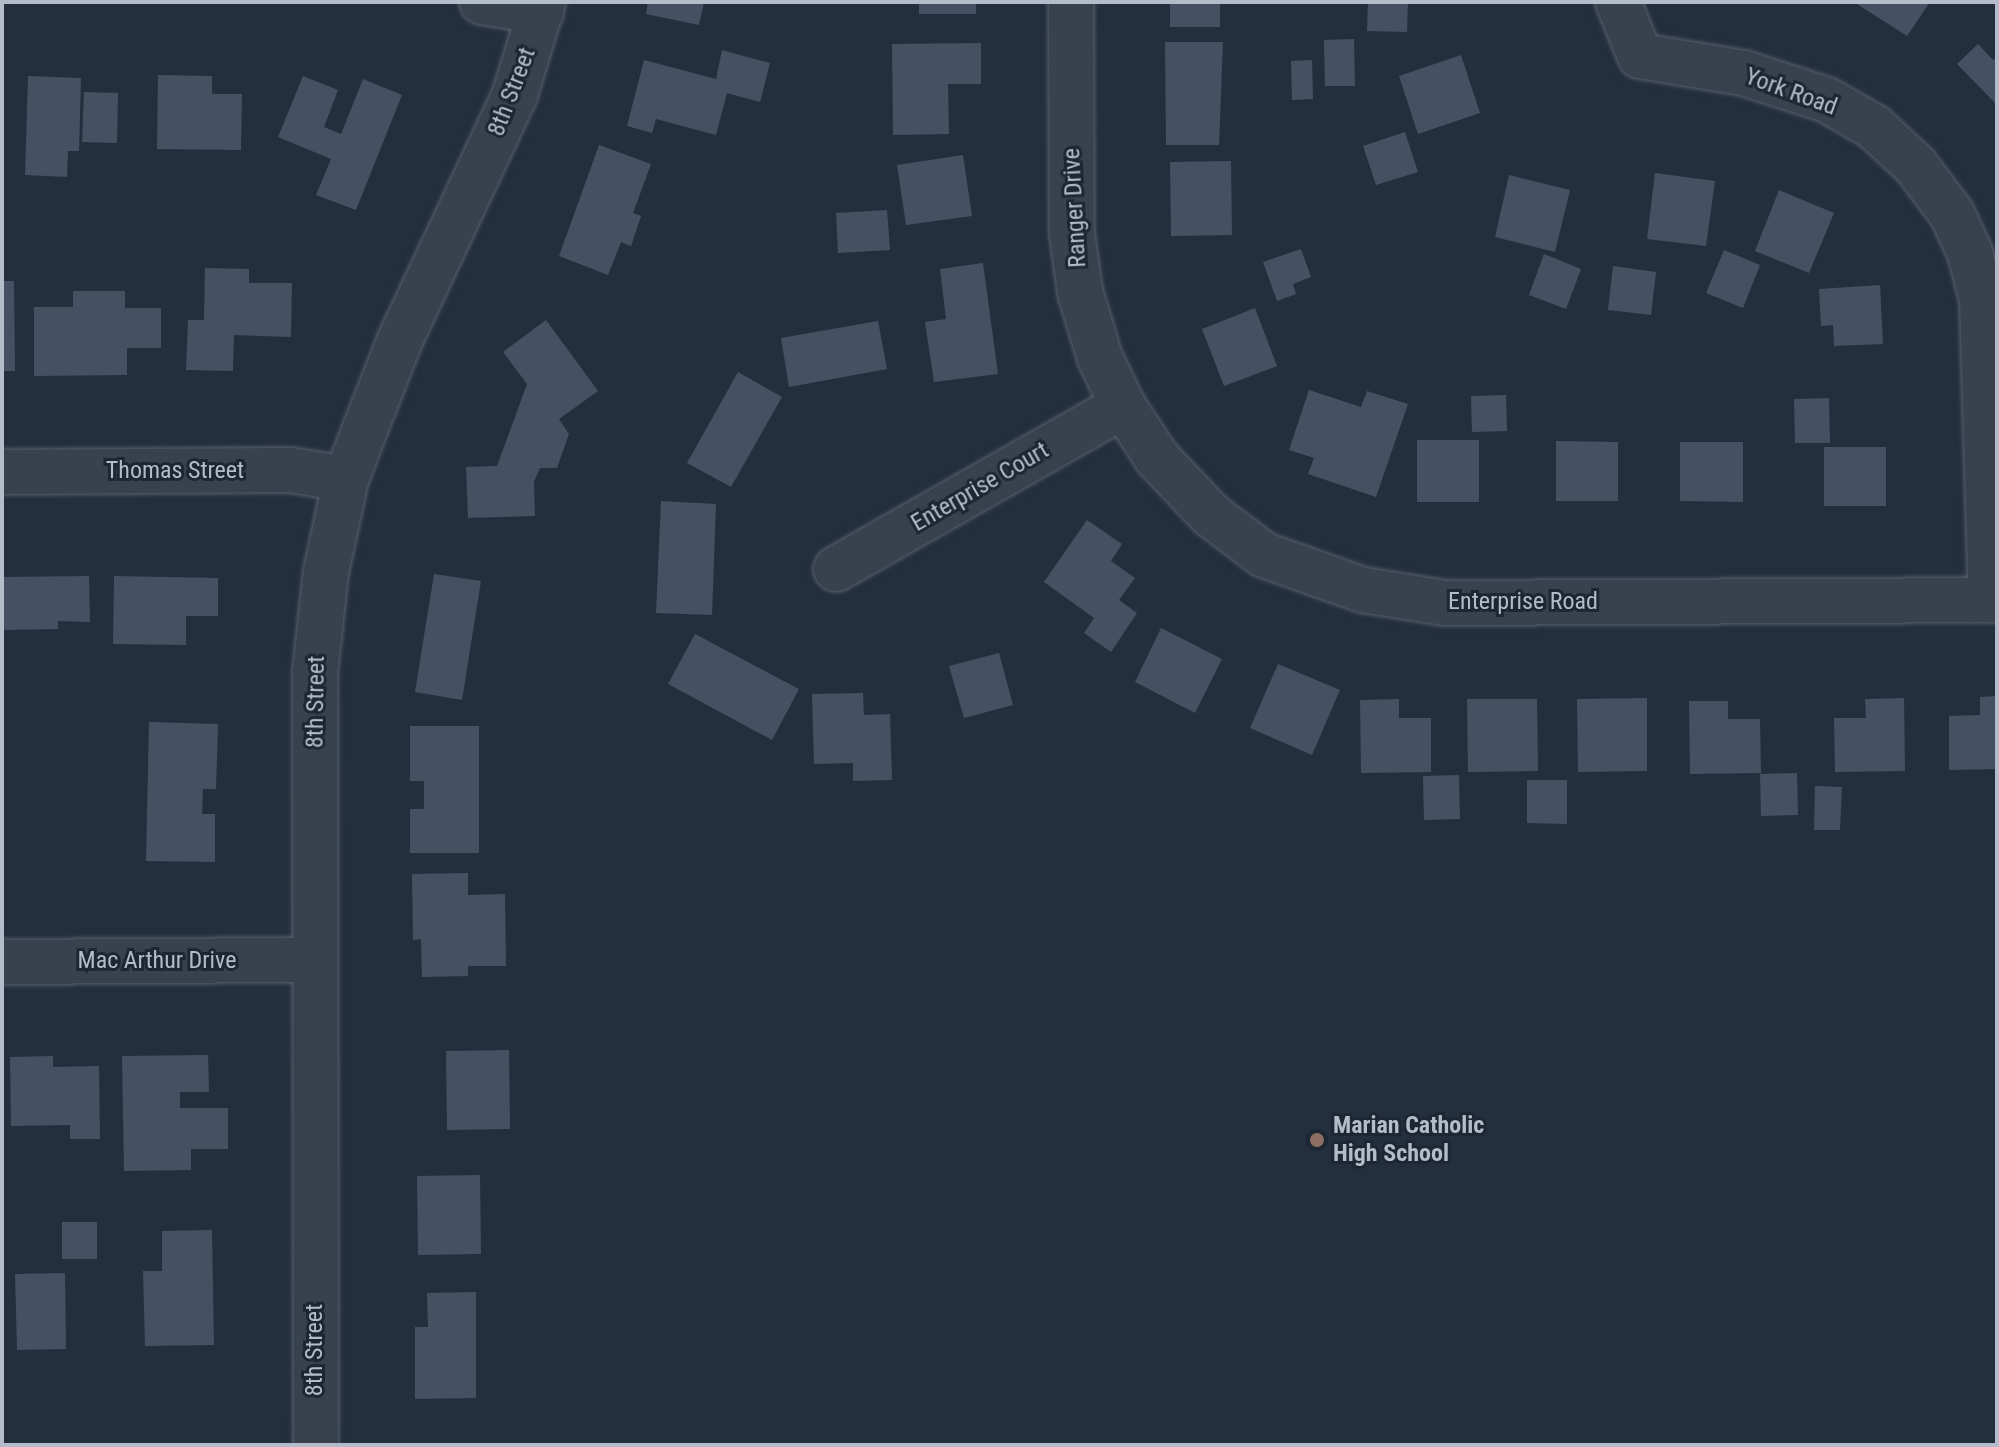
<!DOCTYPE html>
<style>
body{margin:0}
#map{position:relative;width:1999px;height:1447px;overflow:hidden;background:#242f3e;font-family:"Roboto Condensed",sans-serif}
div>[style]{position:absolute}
.building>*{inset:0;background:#455162}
.roads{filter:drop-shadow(0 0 2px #565f6c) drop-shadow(0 0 2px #565f6c)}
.street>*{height:44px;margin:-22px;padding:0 22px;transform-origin:22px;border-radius:22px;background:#38414e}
.dots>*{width:22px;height:22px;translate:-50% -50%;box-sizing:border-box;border:4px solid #1d2633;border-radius:50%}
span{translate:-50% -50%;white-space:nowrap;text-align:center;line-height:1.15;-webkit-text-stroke:6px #1d2633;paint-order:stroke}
.street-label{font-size:24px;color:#b4bcc9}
.poi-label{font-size:24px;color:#b4bcc9;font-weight:700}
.left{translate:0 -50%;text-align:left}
.frame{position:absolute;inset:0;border:4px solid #b4bcc9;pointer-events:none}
</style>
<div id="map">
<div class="building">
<i style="clip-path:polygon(648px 2px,704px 2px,699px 25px,646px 14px)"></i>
<i style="clip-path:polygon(919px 2px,976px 2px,976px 14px,919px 14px)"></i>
<i style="clip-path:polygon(1170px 2px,1220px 2px,1220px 27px,1170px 27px)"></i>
<i style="clip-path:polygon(1368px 2px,1408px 2px,1407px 32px,1367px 31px)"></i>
<i style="clip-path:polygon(1854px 2px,1930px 2px,1907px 36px)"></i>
<i style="clip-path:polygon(1354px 39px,1355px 86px,1325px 86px,1324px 40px)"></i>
<i style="clip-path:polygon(1165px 42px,1223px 42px,1219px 145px,1166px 145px)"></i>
<i style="clip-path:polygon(981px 43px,981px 84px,948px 84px,949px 134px,893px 135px,892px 44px)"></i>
<i style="clip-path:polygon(1978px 44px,1993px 60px,1997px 56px,1997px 105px,1957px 64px)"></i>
<i style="clip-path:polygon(722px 50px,770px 63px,760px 102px,727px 93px,716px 135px,656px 119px,652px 133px,627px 126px,644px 60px,716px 79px)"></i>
<i style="clip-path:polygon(1461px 55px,1480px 113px,1418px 134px,1399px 76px)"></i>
<i style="clip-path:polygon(1312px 60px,1313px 99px,1292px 100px,1291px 61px)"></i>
<i style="clip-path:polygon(158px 75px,212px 76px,212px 94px,242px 94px,241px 150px,157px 149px)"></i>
<i style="clip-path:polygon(28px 76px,81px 78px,79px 151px,68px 151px,67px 177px,25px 175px)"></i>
<i style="clip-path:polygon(303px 76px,338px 90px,324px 127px,341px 134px,363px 79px,402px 95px,356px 210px,316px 195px,331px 159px,278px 137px)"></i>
<i style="clip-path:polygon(84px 92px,118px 93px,117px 143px,82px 142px)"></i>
<i style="clip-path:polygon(1405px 132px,1418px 172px,1376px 185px,1363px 146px)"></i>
<i style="clip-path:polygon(599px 145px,651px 164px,633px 213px,641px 216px,631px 246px,621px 242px,608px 275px,559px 256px)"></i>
<i style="clip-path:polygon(963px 155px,972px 216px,906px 225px,897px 165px)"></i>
<i style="clip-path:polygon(1231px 161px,1232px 235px,1171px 236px,1170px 162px)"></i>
<i style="clip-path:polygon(1655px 173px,1715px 181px,1706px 246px,1647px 239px)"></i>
<i style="clip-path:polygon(1509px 175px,1570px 190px,1555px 252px,1495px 237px)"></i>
<i style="clip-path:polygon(1779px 190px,1834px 213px,1809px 273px,1755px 251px)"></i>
<i style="clip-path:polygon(887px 210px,890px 250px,838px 253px,836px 213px)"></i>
<i style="clip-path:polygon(1301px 249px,1311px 277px,1293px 284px,1296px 294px,1277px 301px,1263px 262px)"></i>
<i style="clip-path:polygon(1724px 250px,1760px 265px,1743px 308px,1706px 293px)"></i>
<i style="clip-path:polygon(1544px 254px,1581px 269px,1566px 309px,1529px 295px)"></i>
<i style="clip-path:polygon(983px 263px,998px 374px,934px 382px,925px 322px,946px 319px,940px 269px)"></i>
<i style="clip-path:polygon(1613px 266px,1656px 272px,1651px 315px,1608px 310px)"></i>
<i style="clip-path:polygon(205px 268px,249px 269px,249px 283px,292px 283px,291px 337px,234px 335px,233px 371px,186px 370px,188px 320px,204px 320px)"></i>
<i style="clip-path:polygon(2px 281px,14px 281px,15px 371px,2px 371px)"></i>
<i style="clip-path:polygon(1880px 285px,1883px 344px,1834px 346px,1833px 325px,1821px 326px,1819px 289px)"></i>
<i style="clip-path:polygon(73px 291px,125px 291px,125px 308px,161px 308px,161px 348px,127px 348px,127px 375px,34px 376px,34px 307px,73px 307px)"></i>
<i style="clip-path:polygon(1255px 308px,1277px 366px,1224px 386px,1202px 329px)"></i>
<i style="clip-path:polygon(546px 320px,598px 391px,559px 419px,569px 434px,557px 468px,540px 468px,534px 482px,535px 516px,468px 518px,466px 467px,497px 466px,527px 384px,503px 352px)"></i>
<i style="clip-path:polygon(878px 321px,887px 369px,789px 387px,781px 338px)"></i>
<i style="clip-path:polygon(738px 372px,782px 397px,731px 487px,687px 463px)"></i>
<i style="clip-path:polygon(1309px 390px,1361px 407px,1367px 391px,1408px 404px,1376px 497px,1308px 474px,1314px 458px,1289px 450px)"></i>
<i style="clip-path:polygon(1506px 395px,1507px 431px,1472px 432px,1471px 396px)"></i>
<i style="clip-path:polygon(1829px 398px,1830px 443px,1795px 443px,1794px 399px)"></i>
<i style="clip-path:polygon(1417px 440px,1479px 440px,1479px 502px,1417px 502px)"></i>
<i style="clip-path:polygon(1556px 441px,1618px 442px,1618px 501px,1556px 501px)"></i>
<i style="clip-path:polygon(1680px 442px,1743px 442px,1743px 502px,1680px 501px)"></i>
<i style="clip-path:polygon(1824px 447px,1886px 447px,1886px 506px,1824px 506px)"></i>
<i style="clip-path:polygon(661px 501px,716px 504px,712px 615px,656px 613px)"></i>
<i style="clip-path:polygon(1087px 520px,1122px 544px,1111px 561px,1135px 578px,1119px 600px,1137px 613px,1111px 652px,1084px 633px,1094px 618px,1044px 582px)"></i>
<i style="clip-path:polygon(434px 574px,481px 581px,462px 700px,415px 692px)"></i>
<i style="clip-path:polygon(89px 576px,90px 622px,58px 621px,58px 629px,2px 630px,2px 577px)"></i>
<i style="clip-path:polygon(114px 576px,218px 578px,218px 616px,186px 616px,186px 645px,113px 644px)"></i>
<i style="clip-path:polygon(1161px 628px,1222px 659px,1195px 713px,1135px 682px)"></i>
<i style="clip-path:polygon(695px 634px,799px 689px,772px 740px,668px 684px)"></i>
<i style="clip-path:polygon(999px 653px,1013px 705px,964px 718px,949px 666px)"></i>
<i style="clip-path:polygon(1278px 664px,1340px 690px,1312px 755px,1250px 728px)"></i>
<i style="clip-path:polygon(863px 693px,864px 715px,890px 714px,892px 780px,853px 781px,853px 763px,814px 764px,812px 694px)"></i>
<i style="clip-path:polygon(1997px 696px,1997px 769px,1949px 770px,1949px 716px,1980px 715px,1980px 697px)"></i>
<i style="clip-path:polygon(1647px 698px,1647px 771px,1578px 772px,1577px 699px)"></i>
<i style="clip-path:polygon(1904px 698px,1905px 771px,1835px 772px,1834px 718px,1866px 718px,1865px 699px)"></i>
<i style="clip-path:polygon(1399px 699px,1399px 718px,1431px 718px,1431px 772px,1361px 773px,1360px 700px)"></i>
<i style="clip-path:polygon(1467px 699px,1537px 699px,1538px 771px,1468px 772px)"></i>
<i style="clip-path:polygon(1689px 701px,1728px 701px,1728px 719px,1760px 719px,1761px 773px,1690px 774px)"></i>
<i style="clip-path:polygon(149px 722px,218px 724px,216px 789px,203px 789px,202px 814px,215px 814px,215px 862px,146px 861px)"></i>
<i style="clip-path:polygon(410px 726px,479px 726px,479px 853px,410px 853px,410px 809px,424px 809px,424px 781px,410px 781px)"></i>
<i style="clip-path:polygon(1797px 773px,1798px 815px,1761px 816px,1760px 774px)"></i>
<i style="clip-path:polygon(1459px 775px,1460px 819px,1424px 820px,1423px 776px)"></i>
<i style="clip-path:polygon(1527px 780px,1567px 780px,1567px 824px,1527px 823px)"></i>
<i style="clip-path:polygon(1815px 786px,1842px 787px,1840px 830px,1814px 830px)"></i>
<i style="clip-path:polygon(468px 873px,468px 895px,505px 894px,506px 966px,468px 966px,468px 976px,422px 977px,421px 939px,413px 940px,412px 874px)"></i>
<i style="clip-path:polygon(509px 1050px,510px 1129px,447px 1130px,446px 1051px)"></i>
<i style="clip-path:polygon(208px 1055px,209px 1092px,180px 1092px,180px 1108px,228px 1108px,228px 1149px,191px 1149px,191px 1170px,124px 1171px,122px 1056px)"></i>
<i style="clip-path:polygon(53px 1056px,53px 1067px,99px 1066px,100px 1139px,70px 1139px,70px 1125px,11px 1126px,10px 1057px)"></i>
<i style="clip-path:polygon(480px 1175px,481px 1254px,418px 1255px,417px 1176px)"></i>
<i style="clip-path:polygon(62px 1222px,97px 1222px,97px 1259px,62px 1259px)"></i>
<i style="clip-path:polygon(212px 1230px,214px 1345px,145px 1346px,143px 1271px,162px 1271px,162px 1231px)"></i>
<i style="clip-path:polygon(65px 1273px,66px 1349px,17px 1350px,15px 1274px)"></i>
<i style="clip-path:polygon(476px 1292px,476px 1398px,415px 1399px,415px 1327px,428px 1327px,427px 1293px)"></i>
</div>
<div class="roads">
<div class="street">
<i style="left:482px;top:2px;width:60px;rotate:9.6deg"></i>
<i style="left:1071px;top:2px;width:231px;rotate:89.8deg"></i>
<i style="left:1072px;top:233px;width:60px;rotate:82.3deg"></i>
<i style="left:1080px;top:292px;width:69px;rotate:73.1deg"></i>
<i style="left:1100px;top:358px;width:53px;rotate:64.4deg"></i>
<i style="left:1123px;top:406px;width:62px;rotate:56.8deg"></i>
<i style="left:1157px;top:458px;width:79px;rotate:46.5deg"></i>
<i style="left:1211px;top:515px;width:66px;rotate:37deg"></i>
<i style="left:1264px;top:555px;width:105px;rotate:19.5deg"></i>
<i style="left:1363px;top:590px;width:83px;rotate:9deg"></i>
<i style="left:1445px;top:603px;width:552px;rotate:-0.31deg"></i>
<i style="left:1618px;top:2px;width:58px;rotate:67.8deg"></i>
<i style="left:1640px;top:56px;width:105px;rotate:9.3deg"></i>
<i style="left:1744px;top:73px;width:87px;rotate:18deg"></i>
<i style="left:1827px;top:100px;width:54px;rotate:29.9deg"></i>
<i style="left:1874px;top:127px;width:56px;rotate:42.8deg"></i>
<i style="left:1915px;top:165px;width:61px;rotate:52.9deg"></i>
<i style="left:1952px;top:214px;width:43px;rotate:65.2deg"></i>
<i style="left:1970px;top:253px;width:48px;rotate:75.4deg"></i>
<i style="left:1982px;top:299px;width:301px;rotate:88.3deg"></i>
<i style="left:2px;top:472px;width:288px;rotate:-0.4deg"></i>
<i style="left:290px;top:470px;width:57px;rotate:9.1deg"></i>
<i style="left:836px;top:569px;width:330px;rotate:-29.6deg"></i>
<i style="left:2px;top:962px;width:311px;rotate:-0.4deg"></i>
<i style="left:316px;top:1445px;width:772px;rotate:-90.07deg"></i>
<i style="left:315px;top:673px;width:102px;rotate:-83.8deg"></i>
<i style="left:326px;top:572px;width:95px;rotate:-77.9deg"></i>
<i style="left:346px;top:479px;width:53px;rotate:-69.2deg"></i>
<i style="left:365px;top:429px;width:96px;rotate:-68.5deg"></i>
<i style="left:400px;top:340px;width:272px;rotate:-64.9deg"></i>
<i style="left:515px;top:94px;width:96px;rotate:-73.1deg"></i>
</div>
</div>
<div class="dots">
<i style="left:1317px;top:1140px;background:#8d6e63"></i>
</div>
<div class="street-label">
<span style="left:512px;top:92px;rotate:-69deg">8th Street</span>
<span style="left:1791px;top:92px;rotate:20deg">York Road</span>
<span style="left:1075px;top:208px;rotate:-93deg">Ranger Drive</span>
<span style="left:175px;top:471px">Thomas Street</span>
<span style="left:980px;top:487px;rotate:-30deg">Enterprise Court</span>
<span style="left:1523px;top:602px">Enterprise Road</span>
<span style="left:316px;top:702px;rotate:-89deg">8th Street</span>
<span style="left:157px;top:961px">Mac Arthur Drive</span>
<span style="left:315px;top:1350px;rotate:-90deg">8th Street</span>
</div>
<div class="poi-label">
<span class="left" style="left:1333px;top:1140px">Marian Catholic<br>High School</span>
</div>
<div class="frame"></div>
</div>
